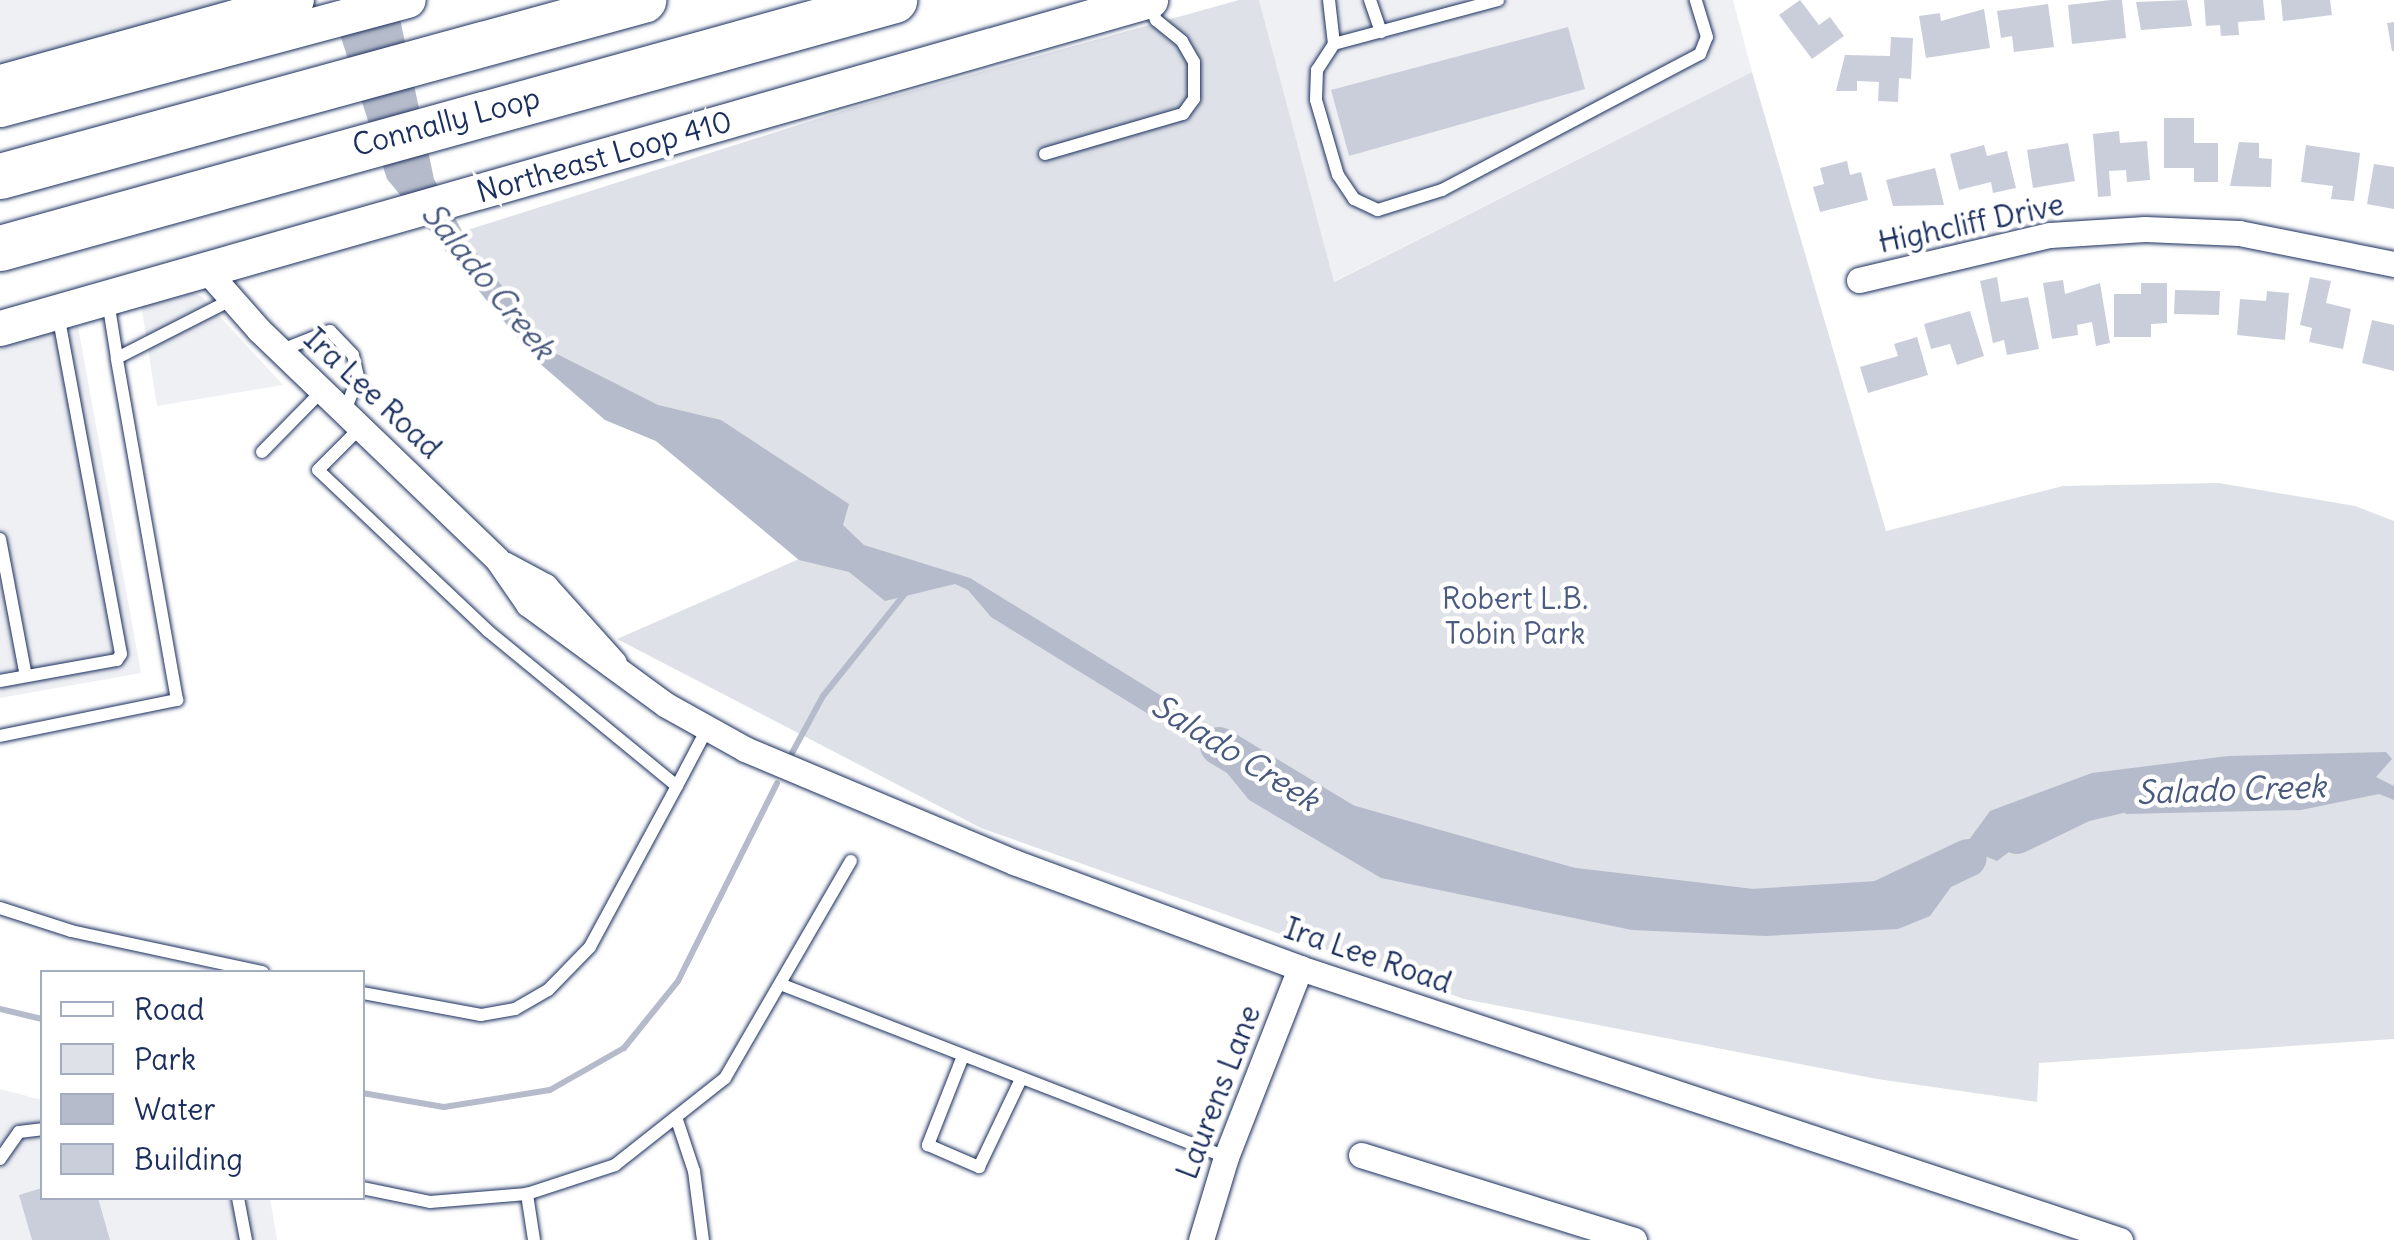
<!DOCTYPE html>
<style>
body{margin:0}
#map{position:relative;width:2394px;height:1240px;overflow:hidden;background:#fff;font-family:Delius,sans-serif}
div>[style]{position:absolute}
.built>*{inset:0;background:#eff0f4}
.green>*{inset:0;background:#dee1e7}
.water>*{inset:0;background:#b5bbca}
.stream>*{height:6px;margin:-3px;padding:0 3px;transform-origin:3px;border-radius:3px;background:#b5bbca}
.river>*{height:38px;margin:-19px;padding:0 19px;transform-origin:19px;border-radius:19px;background:#b5bbca}
.building>*{inset:0;background:#caceda}
.roads{filter:drop-shadow(0 0 2px #1b2f5e) drop-shadow(0 0 2px #1b2f5e)}
.service>*{height:12px;margin:-6px;padding:0 6px;transform-origin:6px;border-radius:6px;background:#fff}
.minor>*{height:25px;margin:-12.5px;padding:0 12.5px;transform-origin:12.5px;border-radius:12.5px;background:#fff}
.secondary>*{height:35px;margin:-17.5px;padding:0 17.5px;transform-origin:17.5px;border-radius:17.5px;background:#fff}
.motorway>*{height:45px;margin:-22.5px;padding:0 22.5px;transform-origin:22.5px;border-radius:22.5px;background:#fff}
span{translate:-50% -50%;white-space:nowrap;text-align:center;line-height:1.15;-webkit-text-stroke:9px #fff;paint-order:stroke}
.street-label{font-size:30px;color:#1b2f5e}
.park-label{font-size:30px;color:#4c5c80}
.water-label{font-size:32px;color:#49597e;font-style:italic}
.legend{position:absolute;left:40px;top:970px;width:325px;height:230px;box-sizing:border-box;background:#fff;border:2px solid #a4acbf;margin:0;padding:12px 18px;list-style:none;font-size:30px;color:#1b2f5e}
.legend li{display:flex;align-items:center;gap:20px;height:50px}
.legend b{width:50px;border:2px solid #a4acbf}
</style>
<div id="map">
<div class="built">
<i style="clip-path:polygon(0 0,242px 0,0 71px)"></i>
<i style="clip-path:polygon(1259px 0,1733px 0,1752px 72px,1333px 282px)"></i>
<i style="clip-path:polygon(175px 287px,201px 296px,283px 385px,157px 406px,140px 298px)"></i>
<i style="clip-path:polygon(76px 316px,141px 673px,0 698px,0 339px)"></i>
<i style="clip-path:polygon(0 1089px,42px 1100px,42px 1198px,270px 1198px,277px 1240px,0 1240px)"></i>
</div>
<div class="green">
<i style="clip-path:polygon(1239px 0,1259px 0,1334px 282px,1752px 72px,1886px 531px,2063px 486px,2219px 483px,2355px 506px,2394px 521px,2394px 1039px,2039px 1063px,2037px 1102px,1877px 1079px,1464px 999px,981px 828px,617px 639px,799px 559px,656px 441px,605px 420px,537px 361px,436px 240px,858px 106px)"></i>
</div>
<div class="water">
<i style="clip-path:polygon(339px 0,396px 0,434px 179px,468px 242px,553px 352px,658px 405px,721px 420px,849px 504px,843px 525px,864px 545px,970px 578px,1220px 732px,1322px 820px,1416px 857px,1499px 876px,1559px 874px,1684px 906px,1886px 908px,1917px 894px,1931px 864px,1969px 840px,1990px 811px,2092px 773px,2228px 756px,2386px 752px,2392px 759px,2376px 777px,2394px 786px,2394px 800px,2379px 794px,2301px 810px,2125px 814px,2131px 802px,2076px 802px,1997px 861px,1985px 856px,1976px 872px,1956px 880px,1930px 916px,1898px 929px,1766px 936px,1632px 930px,1381px 878px,1249px 800px,1210px 752px,991px 617px,968px 590px,955px 584px,885px 601px,849px 572px,799px 560px,656px 441px,605px 420px,537px 361px,387px 179px,334px 16px)"></i>
</div>
<div class="stream">
<i style="left:792px;top:753px;width:65px;rotate:-61.5deg"></i>
<i style="left:823px;top:696px;width:134px;rotate:-51.3deg"></i>
<i style="left:0;top:1009px;width:43px;rotate:13.4deg"></i>
<i style="left:362px;top:1093px;width:83px;rotate:9.7deg"></i>
<i style="left:444px;top:1107px;width:107px;rotate:-9.1deg"></i>
<i style="left:550px;top:1090px;width:85px;rotate:-29.6deg"></i>
<i style="left:624px;top:1048px;width:86px;rotate:-51.1deg"></i>
<i style="left:678px;top:981px;width:221px;rotate:-63.4deg"></i>
</div>
<div class="river">
<i style="left:1219px;top:746px;width:149px;rotate:31.2deg"></i>
<i style="left:1346px;top:823px;width:231px;rotate:15.8deg"></i>
<i style="left:1568px;top:886px;width:185px;rotate:6.8deg"></i>
<i style="left:1752px;top:908px;width:127px;rotate:-3.6deg"></i>
<i style="left:1879px;top:900px;width:98px;rotate:-25.3deg"></i>
<i style="left:2017px;top:835px;width:73px;rotate:-25.9deg"></i>
<i style="left:2083px;top:803px;width:52px;rotate:-13.2deg"></i>
</div>
<div class="building">
<i style="clip-path:polygon(1800px 0,1819px 25px,1830px 17px,1844px 36px,1812px 59px,1779px 15px)"></i>
<i style="clip-path:polygon(2111px 0,2122px 0,2126px 38px,2072px 44px,2068px 5px)"></i>
<i style="clip-path:polygon(2187px 0,2192px 26px,2141px 30px,2136px 2px)"></i>
<i style="clip-path:polygon(2204px 0,2263px 0,2265px 20px,2238px 22px,2239px 35px,2221px 36px,2220px 25px,2206px 26px)"></i>
<i style="clip-path:polygon(2281px 0,2330px 0,2332px 15px,2283px 21px)"></i>
<i style="clip-path:polygon(2048px 4px,2054px 47px,2014px 52px,2012px 36px,2001px 38px,1997px 11px)"></i>
<i style="clip-path:polygon(1984px 9px,1990px 48px,1926px 58px,1919px 16px,1940px 13px,1941px 21px)"></i>
<i style="clip-path:polygon(2394px 22px,2394px 51px,2392px 51px,2387px 23px)"></i>
<i style="clip-path:polygon(1568px 27px,1585px 89px,1349px 156px,1331px 90px)"></i>
<i style="clip-path:polygon(1891px 37px,1913px 38px,1911px 79px,1899px 78px,1898px 102px,1878px 101px,1879px 82px,1857px 81px,1857px 91px,1836px 91px,1845px 55px,1890px 56px)"></i>
<i style="clip-path:polygon(2164px 118px,2194px 118px,2194px 143px,2218px 143px,2218px 182px,2194px 182px,2194px 168px,2164px 168px)"></i>
<i style="clip-path:polygon(2119px 131px,2120px 143px,2147px 141px,2150px 180px,2127px 182px,2126px 170px,2109px 171px,2111px 196px,2098px 197px,2093px 134px)"></i>
<i style="clip-path:polygon(2239px 142px,2259px 143px,2259px 158px,2272px 159px,2271px 187px,2230px 186px)"></i>
<i style="clip-path:polygon(2068px 143px,2075px 181px,2033px 188px,2027px 150px)"></i>
<i style="clip-path:polygon(1984px 145px,1987px 156px,2007px 151px,2016px 188px,1993px 193px,1991px 182px,1959px 190px,1950px 154px)"></i>
<i style="clip-path:polygon(2306px 145px,2360px 153px,2354px 201px,2331px 199px,2333px 186px,2301px 182px)"></i>
<i style="clip-path:polygon(1847px 161px,1850px 175px,1861px 172px,1868px 200px,1820px 212px,1813px 187px,1824px 184px,1820px 168px)"></i>
<i style="clip-path:polygon(2374px 164px,2394px 167px,2394px 209px,2367px 204px)"></i>
<i style="clip-path:polygon(1935px 168px,1944px 205px,1893px 206px,1886px 180px)"></i>
<i style="clip-path:polygon(1997px 277px,2001px 302px,2028px 297px,2039px 349px,2007px 355px,2004px 340px,1993px 343px,1980px 281px)"></i>
<i style="clip-path:polygon(2310px 277px,2331px 281px,2326px 303px,2351px 309px,2343px 349px,2309px 342px,2312px 328px,2300px 325px)"></i>
<i style="clip-path:polygon(2063px 280px,2065px 294px,2100px 283px,2110px 343px,2096px 346px,2092px 322px,2077px 325px,2078px 335px,2052px 339px,2043px 283px)"></i>
<i style="clip-path:polygon(2141px 283px,2167px 283px,2167px 323px,2151px 324px,2151px 337px,2114px 337px,2114px 294px,2141px 294px)"></i>
<i style="clip-path:polygon(2175px 290px,2220px 291px,2219px 315px,2174px 314px)"></i>
<i style="clip-path:polygon(2267px 291px,2289px 293px,2285px 340px,2237px 335px,2240px 299px,2266px 301px)"></i>
<i style="clip-path:polygon(1970px 311px,1984px 356px,1957px 365px,1950px 344px,1931px 349px,1924px 324px)"></i>
<i style="clip-path:polygon(2372px 320px,2394px 325px,2394px 371px,2362px 363px)"></i>
<i style="clip-path:polygon(1917px 337px,1928px 375px,1868px 393px,1860px 367px,1898px 356px,1894px 344px)"></i>
<i style="clip-path:polygon(42px 1188px,42px 1198px,98px 1198px,110px 1240px,32px 1240px,19px 1195px)"></i>
</div>
<div class="roads">
<div class="service">
<i style="left:1329px;top:0;width:44px;rotate:83.5deg"></i>
<i style="left:1334px;top:44px;width:31px;rotate:123deg"></i>
<i style="left:1317px;top:70px;width:30px;rotate:92deg"></i>
<i style="left:1316px;top:100px;width:78px;rotate:73.7deg"></i>
<i style="left:1338px;top:175px;width:29px;rotate:56deg"></i>
<i style="left:1354px;top:199px;width:26px;rotate:25deg"></i>
<i style="left:1378px;top:210px;width:67px;rotate:-17.4deg"></i>
<i style="left:1442px;top:190px;width:292px;rotate:-27.8deg"></i>
<i style="left:1700px;top:54px;width:18px;rotate:-68deg"></i>
<i style="left:1707px;top:37px;width:39px;rotate:-107deg"></i>
<i style="left:1370px;top:0;width:34px;rotate:71deg"></i>
<i style="left:1334px;top:44px;width:170px;rotate:-15deg"></i>
<i style="left:1045px;top:154px;width:144px;rotate:-16.2deg"></i>
<i style="left:1183px;top:114px;width:19px;rotate:-54deg"></i>
<i style="left:1194px;top:99px;width:37px;rotate:-90deg"></i>
<i style="left:1194px;top:62px;width:24px;rotate:-120deg"></i>
<i style="left:1182px;top:41px;width:33px;rotate:-141deg"></i>
<i style="left:1156px;top:20px;width:19px;rotate:-111deg"></i>
<i style="left:108px;top:301px;width:58px;rotate:81deg"></i>
<i style="left:117px;top:358px;width:128px;rotate:-27deg"></i>
<i style="left:279px;top:351px;width:55px;rotate:-21.4deg"></i>
<i style="left:330px;top:331px;width:33px;rotate:46deg"></i>
<i style="left:353px;top:355px;width:23px;rotate:77deg"></i>
<i style="left:358px;top:377px;width:39px;rotate:111deg"></i>
<i style="left:360px;top:428px;width:59px;rotate:135deg"></i>
<i style="left:318px;top:470px;width:234px;rotate:43.4deg"></i>
<i style="left:488px;top:631px;width:244px;rotate:39.4deg"></i>
<i style="left:677px;top:786px;width:183px;rotate:118.4deg"></i>
<i style="left:590px;top:947px;width:60px;rotate:134.3deg"></i>
<i style="left:548px;top:990px;width:38px;rotate:150deg"></i>
<i style="left:515px;top:1009px;width:35px;rotate:170deg"></i>
<i style="left:481px;top:1015px;width:121px;rotate:-169.5deg"></i>
<i style="left:262px;top:452px;width:86px;rotate:-45.5deg"></i>
<i style="left:0;top:539px;width:139px;rotate:79.3deg"></i>
<i style="left:0;top:681px;width:119px;rotate:-10.2deg"></i>
<i style="left:117px;top:660px;width:7px;rotate:-56deg"></i>
<i style="left:121px;top:654px;width:346px;rotate:-100.5deg"></i>
<i style="left:0;top:736px;width:181px;rotate:-11.5deg"></i>
<i style="left:177px;top:700px;width:347px;rotate:-100deg"></i>
<i style="left:677px;top:786px;width:64px;rotate:-62.2deg"></i>
<i style="left:0;top:908px;width:75px;rotate:17.9deg"></i>
<i style="left:71px;top:931px;width:196px;rotate:12.1deg"></i>
<i style="left:780px;top:984px;width:478px;rotate:21.2deg"></i>
<i style="left:963px;top:1056px;width:96px;rotate:111.5deg"></i>
<i style="left:928px;top:1145px;width:56px;rotate:23.3deg"></i>
<i style="left:979px;top:1167px;width:98px;rotate:-64.5deg"></i>
<i style="left:676px;top:1117px;width:57px;rotate:71.6deg"></i>
<i style="left:694px;top:1171px;width:70px;rotate:82.6deg"></i>
<i style="left:0;top:1159px;width:33px;rotate:-55deg"></i>
<i style="left:19px;top:1132px;width:23px;rotate:-7deg"></i>
<i style="left:362px;top:1188px;width:69px;rotate:11.6deg"></i>
<i style="left:430px;top:1202px;width:97px;rotate:-4.7deg"></i>
<i style="left:238px;top:1198px;width:43px;rotate:79.2deg"></i>
<i style="left:534px;top:1240px;width:47px;rotate:-98.7deg"></i>
<i style="left:527px;top:1194px;width:93px;rotate:-18.2deg"></i>
<i style="left:615px;top:1165px;width:140px;rotate:-38.3deg"></i>
<i style="left:725px;top:1078px;width:251px;rotate:-59.9deg"></i>
</div>
<div class="minor">
<i style="left:207px;top:271px;width:79px;rotate:48.6deg"></i>
<i style="left:259px;top:330px;width:330px;rotate:43.9deg"></i>
<i style="left:497px;top:559px;width:55px;rotate:55.4deg"></i>
<i style="left:528px;top:604px;width:171px;rotate:36.2deg"></i>
<i style="left:666px;top:705px;width:90px;rotate:29.1deg"></i>
<i style="left:745px;top:749px;width:292px;rotate:22.8deg"></i>
<i style="left:1014px;top:862px;width:305px;rotate:20.3deg"></i>
<i style="left:1300px;top:968px;width:864px;rotate:18.35deg"></i>
<i style="left:1859px;top:280px;width:196px;rotate:-13.3deg"></i>
<i style="left:2050px;top:235px;width:95px;rotate:-3.6deg"></i>
<i style="left:2145px;top:229px;width:94px;rotate:2.4deg"></i>
<i style="left:2239px;top:233px;width:158px;rotate:11.3deg"></i>
<i style="left:504px;top:564px;width:47px;rotate:28.2deg"></i>
<i style="left:545px;top:586px;width:103px;rotate:48.1deg"></i>
<i style="left:1361px;top:1155px;width:286px;rotate:17.3deg"></i>
<i style="left:1201px;top:1240px;width:87px;rotate:-73.2deg"></i>
<i style="left:1226px;top:1157px;width:203px;rotate:-68.6deg"></i>
</div>
<div class="secondary">
<i style="left:0;top:82px;width:307px;rotate:-15.5deg"></i>
<i style="left:0;top:109px;width:422px;rotate:-15deg"></i>
<i style="left:0;top:328px;width:1196px;rotate:-15.92deg"></i>
</div>
<div class="motorway">
<i style="left:0;top:176px;width:667px;rotate:-15.31deg"></i>
<i style="left:0;top:248px;width:928px;rotate:-15.5deg"></i>
</div>
</div>
<div class="street-label">
<span style="left:446px;top:121px;rotate:-15deg">Connally Loop</span>
<span style="left:604px;top:156px;rotate:-16deg">Northeast Loop 410</span>
<span style="left:1971px;top:223px;rotate:-12deg">Highcliff Drive</span>
<span style="left:373px;top:393px;rotate:43deg">Ira Lee Road</span>
<span style="left:1368px;top:955px;rotate:19deg">Ira Lee Road</span>
<span style="left:1218px;top:1092px;rotate:-69deg">Laurens Lane</span>
</div>
<div class="park-label">
<span style="left:1515px;top:615px">Robert L.B.<br>Tobin Park</span>
</div>
<div class="water-label">
<span style="left:488px;top:281px;rotate:51deg">Salado Creek</span>
<span style="left:1235px;top:753px;rotate:32deg">Salado Creek</span>
<span style="left:2231px;top:790px;rotate:-2deg">Salado Creek</span>
</div>
<ul class="legend">
<li><b style="height:12px;background:#fff"></b>Road</li>
<li><b style="height:28px;background:#dee1e7"></b>Park</li>
<li><b style="height:28px;background:#b5bbca"></b>Water</li>
<li><b style="height:28px;background:#caceda"></b>Building</li>
</ul>
</div>
